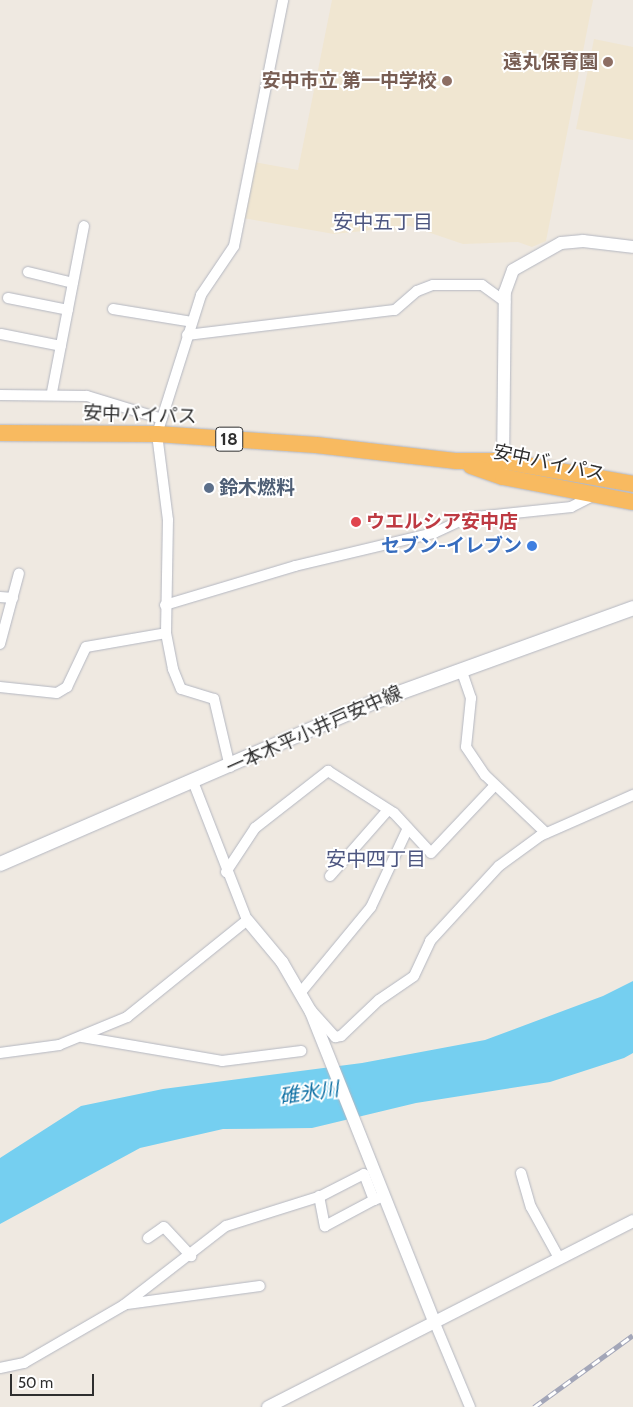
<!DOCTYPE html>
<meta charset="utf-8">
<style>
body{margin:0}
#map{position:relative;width:633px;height:1407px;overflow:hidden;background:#efe9e1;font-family:Cabin,"Noto Sans JP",sans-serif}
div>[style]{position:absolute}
.education>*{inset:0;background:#f0e6d1}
.water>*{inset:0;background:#75cff0}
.roads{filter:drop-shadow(0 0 1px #b4b7c1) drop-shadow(0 0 1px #b4b7c1)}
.minor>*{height:10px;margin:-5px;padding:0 5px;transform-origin:5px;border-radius:5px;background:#fff}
.tertiary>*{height:12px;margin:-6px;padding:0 6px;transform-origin:6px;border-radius:6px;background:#fff}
.secondary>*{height:14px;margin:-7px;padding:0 7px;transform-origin:7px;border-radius:7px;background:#fff}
.trunk>*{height:16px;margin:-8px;padding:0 8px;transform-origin:8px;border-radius:8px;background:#f8ba60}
.rail>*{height:5px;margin-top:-2.5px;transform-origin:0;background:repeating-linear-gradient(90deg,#fff 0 9px,#a3a6b8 0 18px);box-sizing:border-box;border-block:1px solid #a3a6b8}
.dots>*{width:14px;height:14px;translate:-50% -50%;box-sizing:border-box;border:2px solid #fff;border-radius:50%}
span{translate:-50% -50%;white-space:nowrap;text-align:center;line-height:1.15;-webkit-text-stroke:4px #fff;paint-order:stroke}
.shield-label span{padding:1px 4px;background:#fff;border:1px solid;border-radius:4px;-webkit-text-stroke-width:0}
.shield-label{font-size:18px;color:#2e2e2e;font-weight:700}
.education-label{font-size:19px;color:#785e54;font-weight:700}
.right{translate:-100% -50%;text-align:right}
.street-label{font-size:19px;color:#2e2e2e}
.service-label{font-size:19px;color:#4e5e75;font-weight:700}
.left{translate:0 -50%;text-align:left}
.health-label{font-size:19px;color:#be3a42;font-weight:700}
.shop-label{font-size:19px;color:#366cbe;font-weight:700}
.neighbourhood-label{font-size:20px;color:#4d5680}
.water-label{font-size:20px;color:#0d6fa3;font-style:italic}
.scale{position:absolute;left:10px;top:1374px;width:84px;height:22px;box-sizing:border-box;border:2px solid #2e2e2e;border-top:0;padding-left:6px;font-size:15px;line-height:18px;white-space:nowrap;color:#2e2e2e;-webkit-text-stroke:4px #fff;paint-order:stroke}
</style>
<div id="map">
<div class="education">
<i style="clip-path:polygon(332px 0,593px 0,546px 241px,532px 247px,518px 242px,463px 244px,410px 226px,334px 234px,243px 218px,254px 162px,298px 170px)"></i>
<i style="clip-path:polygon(594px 39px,633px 47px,633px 140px,576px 129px)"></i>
</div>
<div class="water">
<i style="clip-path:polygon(633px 981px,633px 1053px,624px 1058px,550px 1082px,416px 1103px,312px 1128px,223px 1129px,140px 1148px,0 1224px,0 1158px,81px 1106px,163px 1089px,362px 1063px,485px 1040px,603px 996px)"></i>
</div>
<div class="roads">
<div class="minor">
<i style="left:28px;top:272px;width:46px;rotate:13.7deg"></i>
<i style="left:8px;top:298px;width:61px;rotate:11.3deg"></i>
<i style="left:113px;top:309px;width:80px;rotate:9.3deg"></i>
<i style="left:1px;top:334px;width:61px;rotate:11.3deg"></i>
<i style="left:187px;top:335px;width:209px;rotate:-6.9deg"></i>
<i style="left:395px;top:310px;width:29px;rotate:-41deg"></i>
<i style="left:417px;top:291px;width:17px;rotate:-21deg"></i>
<i style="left:433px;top:285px;width:49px"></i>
<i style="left:482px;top:285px;width:29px;rotate:36deg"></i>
<i style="left:52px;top:392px;width:169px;rotate:-79.1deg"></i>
<i style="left:0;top:395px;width:87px;rotate:0.7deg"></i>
<i style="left:87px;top:396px;width:78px;rotate:17deg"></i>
<i style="left:0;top:597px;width:13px;rotate:4deg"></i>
<i style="left:165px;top:605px;width:136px;rotate:-16.7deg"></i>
<i style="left:295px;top:566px;width:143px;rotate:-13.4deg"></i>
<i style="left:434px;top:533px;width:35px;rotate:-25deg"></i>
<i style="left:466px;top:518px;width:106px;rotate:-6deg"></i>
<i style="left:571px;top:507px;width:27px;rotate:-27deg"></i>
<i style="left:0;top:644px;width:73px;rotate:-75deg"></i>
<i style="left:461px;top:669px;width:31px;rotate:71deg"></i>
<i style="left:471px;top:698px;width:49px;rotate:95.8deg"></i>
<i style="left:466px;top:747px;width:34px;rotate:56deg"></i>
<i style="left:485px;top:775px;width:84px;rotate:43.6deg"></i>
<i style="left:0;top:687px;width:57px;rotate:6deg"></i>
<i style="left:57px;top:693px;width:12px;rotate:-31deg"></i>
<i style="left:67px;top:687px;width:44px;rotate:-64.6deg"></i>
<i style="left:86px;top:647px;width:81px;rotate:-9.9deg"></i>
<i style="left:230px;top:767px;width:70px;rotate:-103.2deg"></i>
<i style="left:214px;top:699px;width:34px;rotate:-163deg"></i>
<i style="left:181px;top:689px;width:22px;rotate:-112deg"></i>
<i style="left:173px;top:669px;width:37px;rotate:-101deg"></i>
<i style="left:166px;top:633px;width:113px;rotate:-89deg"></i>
<i style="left:168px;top:520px;width:87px;rotate:-97.3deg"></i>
<i style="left:157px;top:434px;width:146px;rotate:-72.4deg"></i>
<i style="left:201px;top:295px;width:59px;rotate:-56deg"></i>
<i style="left:234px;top:246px;width:251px;rotate:-78.7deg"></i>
<i style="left:226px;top:872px;width:53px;rotate:-56.6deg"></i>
<i style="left:255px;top:828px;width:93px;rotate:-38deg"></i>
<i style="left:328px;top:771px;width:78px;rotate:32.5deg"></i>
<i style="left:394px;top:813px;width:54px;rotate:47.2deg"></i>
<i style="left:431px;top:853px;width:93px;rotate:-46.7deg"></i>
<i style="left:330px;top:876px;width:88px;rotate:-48.7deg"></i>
<i style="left:301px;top:992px;width:110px;rotate:-50.5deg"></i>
<i style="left:371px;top:907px;width:87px;rotate:-64.9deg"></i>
<i style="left:310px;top:1009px;width:38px;rotate:48deg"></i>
<i style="left:335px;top:1037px;width:6px;rotate:-9deg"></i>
<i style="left:341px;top:1036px;width:52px;rotate:-43.5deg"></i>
<i style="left:379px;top:1000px;width:42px;rotate:-34.4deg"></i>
<i style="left:414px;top:976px;width:38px;rotate:-65deg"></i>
<i style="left:430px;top:941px;width:102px;rotate:-47.4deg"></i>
<i style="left:499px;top:866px;width:51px;rotate:-36.2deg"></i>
<i style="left:540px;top:836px;width:102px;rotate:-23.8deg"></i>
<i style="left:82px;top:1037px;width:142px;rotate:9.7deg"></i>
<i style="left:222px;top:1061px;width:80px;rotate:-7.2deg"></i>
<i style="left:0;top:1053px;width:60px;rotate:-7.7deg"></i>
<i style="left:59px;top:1045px;width:74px;rotate:-22.4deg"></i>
<i style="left:127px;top:1017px;width:154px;rotate:-38.9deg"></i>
<i style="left:247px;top:920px;width:146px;rotate:-111.3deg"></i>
<i style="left:521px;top:1173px;width:35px;rotate:74deg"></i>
<i style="left:531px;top:1207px;width:58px;rotate:61.2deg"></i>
<i style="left:319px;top:1196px;width:31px;rotate:79deg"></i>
<i style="left:325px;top:1226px;width:55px;rotate:-28deg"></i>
<i style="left:148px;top:1238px;width:19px;rotate:-35deg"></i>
<i style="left:164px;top:1227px;width:40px;rotate:47deg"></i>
<i style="left:127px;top:1304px;width:134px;rotate:-7.7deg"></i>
<i style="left:434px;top:1321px;width:93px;rotate:67.3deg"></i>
<i style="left:0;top:1368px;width:25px;rotate:-12deg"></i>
<i style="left:24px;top:1363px;width:116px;rotate:-30.1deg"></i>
<i style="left:124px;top:1305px;width:129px;rotate:-37.8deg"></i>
<i style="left:226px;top:1226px;width:100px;rotate:-17.5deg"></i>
<i style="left:321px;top:1196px;width:48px;rotate:-27.1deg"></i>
<i style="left:364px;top:1174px;width:28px;rotate:69deg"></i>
<i style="left:374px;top:1200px;width:11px;rotate:-22deg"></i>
</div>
<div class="tertiary">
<i style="left:503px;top:469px;width:177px;rotate:-89.4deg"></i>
<i style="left:505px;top:292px;width:23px;rotate:-70deg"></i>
<i style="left:513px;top:270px;width:55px;rotate:-29.4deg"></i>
<i style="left:561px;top:243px;width:22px;rotate:-5deg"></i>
<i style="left:583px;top:241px;width:50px;rotate:6.8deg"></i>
<i style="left:247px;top:920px;width:55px;rotate:50.2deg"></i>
<i style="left:282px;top:962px;width:58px;rotate:59.9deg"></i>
<i style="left:311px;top:1012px;width:333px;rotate:68.3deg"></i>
<i style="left:268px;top:1407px;width:410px;rotate:-27deg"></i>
</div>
<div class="secondary">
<i style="left:0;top:864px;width:408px;rotate:-23.4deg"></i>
<i style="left:374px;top:702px;width:276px;rotate:-19.9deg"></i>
</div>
<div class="trunk">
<i style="left:0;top:433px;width:157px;rotate:0.4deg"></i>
<i style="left:157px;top:434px;width:159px;rotate:4deg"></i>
<i style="left:316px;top:445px;width:142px;rotate:6.5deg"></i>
<i style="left:457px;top:461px;width:46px"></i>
<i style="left:503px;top:461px;width:132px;rotate:10deg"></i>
<i style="left:471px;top:466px;width:34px;rotate:19deg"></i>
<i style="left:503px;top:477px;width:132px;rotate:10.9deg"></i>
</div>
</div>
<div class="rail">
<i style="left:534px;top:1407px;width:122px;rotate:-36deg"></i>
</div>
<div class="dots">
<i style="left:608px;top:62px;background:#8d6e63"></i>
<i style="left:447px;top:81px;background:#8d6e63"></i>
<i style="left:209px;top:488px;background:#5c6f8a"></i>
<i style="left:356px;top:522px;background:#e0444e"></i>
<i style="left:532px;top:546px;background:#3f7fe0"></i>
</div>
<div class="shield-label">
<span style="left:229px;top:439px">18</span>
</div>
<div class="education-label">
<span class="right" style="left:598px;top:62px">遠丸保育園</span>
<span class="right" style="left:437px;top:81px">安中市立 第一中学校</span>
</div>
<div class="street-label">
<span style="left:140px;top:415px;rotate:2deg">安中バイパス</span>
<span style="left:549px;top:463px;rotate:12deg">安中バイパス</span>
<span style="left:314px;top:730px;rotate:-24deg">一本木平小井戸安中線</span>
</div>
<div class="service-label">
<span class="left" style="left:219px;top:488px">鈴木燃料</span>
</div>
<div class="health-label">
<span class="left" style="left:366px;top:522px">ウエルシア安中店</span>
</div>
<div class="shop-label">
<span class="right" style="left:522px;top:546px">セブン-イレブン</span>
</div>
<div class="neighbourhood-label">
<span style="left:383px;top:222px">安中五丁目</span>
<span style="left:376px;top:859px">安中四丁目</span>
</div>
<div class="water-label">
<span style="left:309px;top:1093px;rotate:-8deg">碓氷川</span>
</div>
<div class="scale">50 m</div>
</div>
